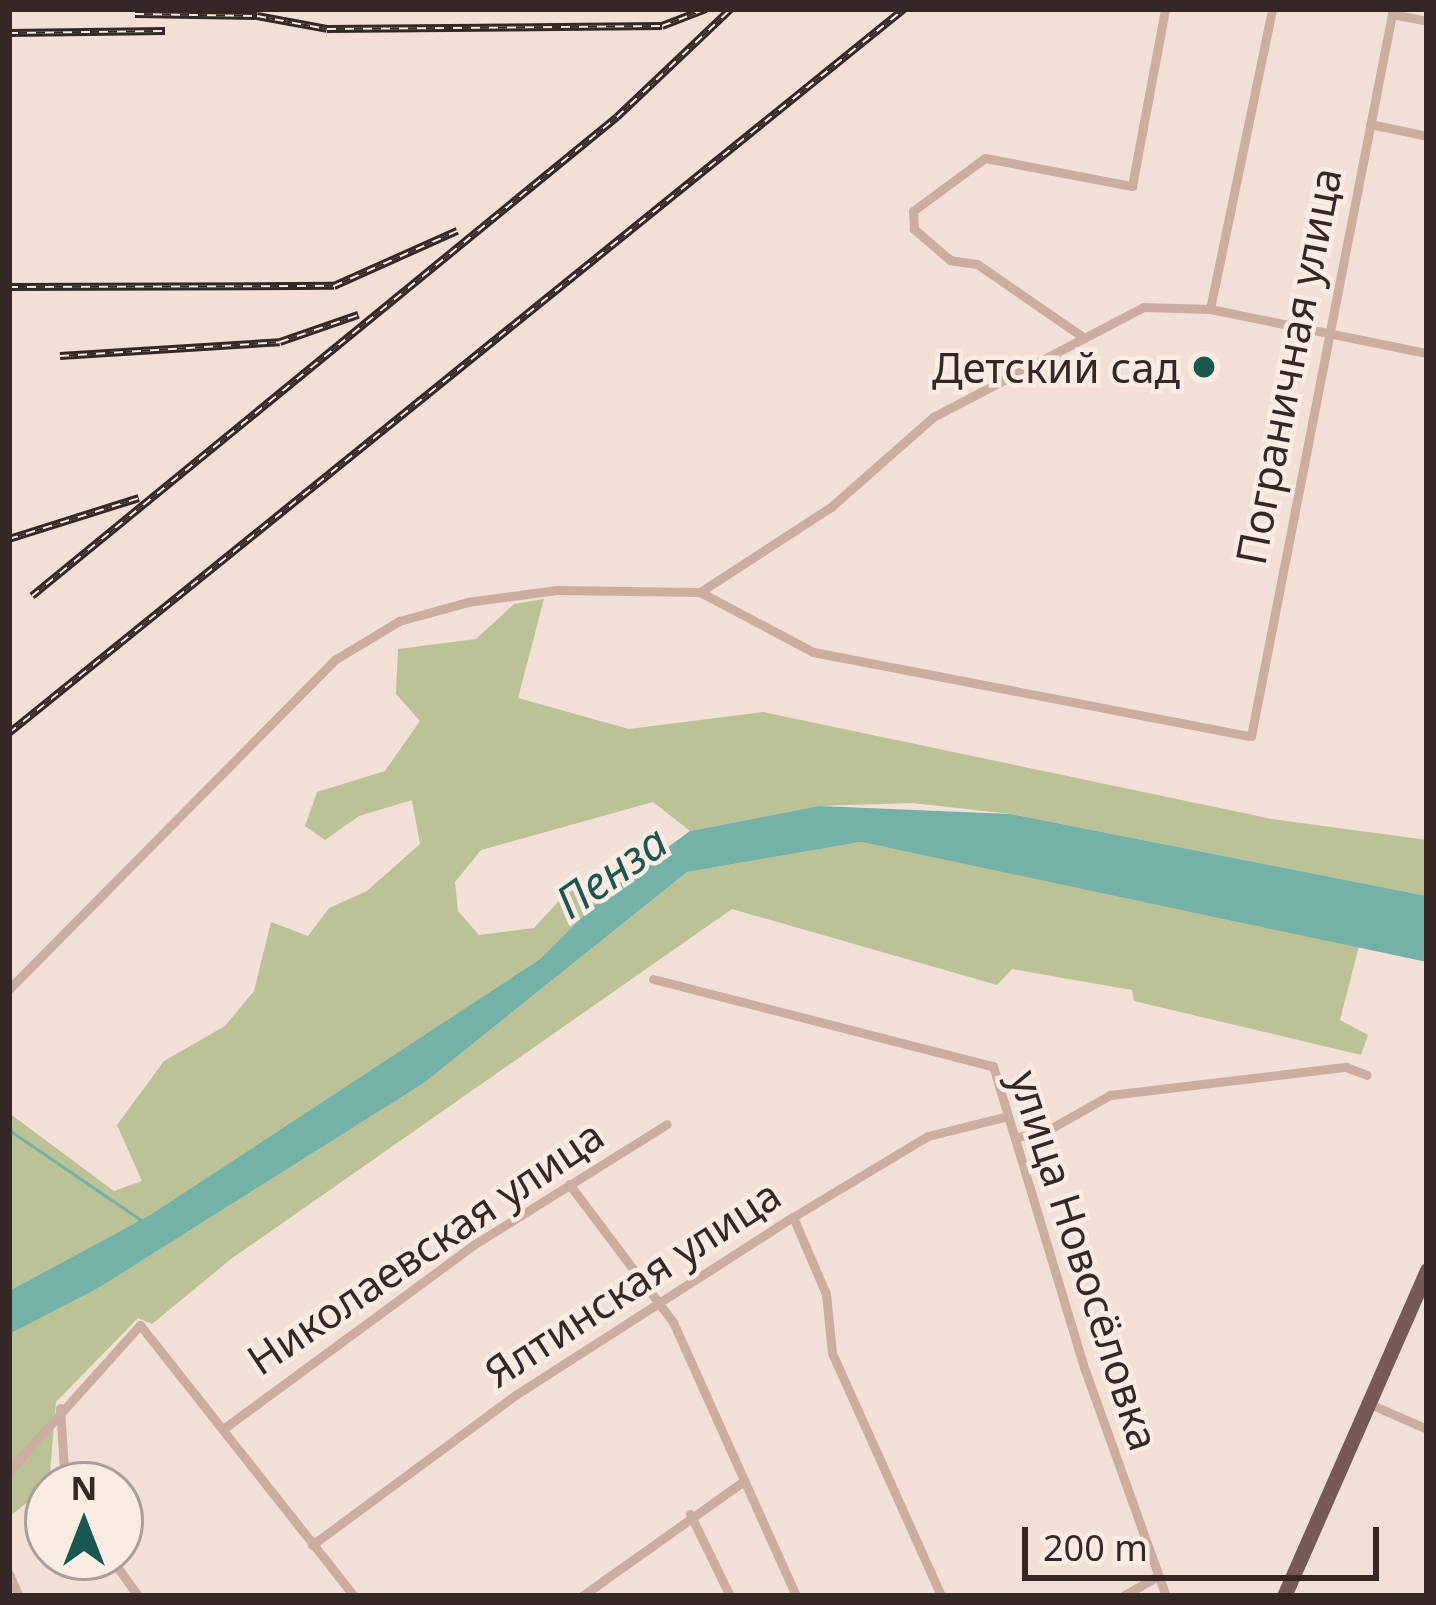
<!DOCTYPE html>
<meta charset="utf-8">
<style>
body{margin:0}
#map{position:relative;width:1436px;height:1605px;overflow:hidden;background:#f2e0d7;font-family:"Noto Sans",sans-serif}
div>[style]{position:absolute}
.green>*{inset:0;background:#bbc296}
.water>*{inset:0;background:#74b1a7}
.stream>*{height:3px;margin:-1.5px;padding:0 1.5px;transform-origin:1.5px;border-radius:1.5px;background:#74b1a7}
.street>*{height:9px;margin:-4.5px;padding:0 4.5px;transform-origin:4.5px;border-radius:4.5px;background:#cbada2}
.primary>*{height:15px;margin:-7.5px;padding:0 7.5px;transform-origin:7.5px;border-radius:7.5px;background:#785a55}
.rail>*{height:8px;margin-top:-4px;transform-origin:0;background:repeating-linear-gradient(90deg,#faebe3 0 9px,#352725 0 18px);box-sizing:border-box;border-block:3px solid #352725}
.dots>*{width:33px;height:33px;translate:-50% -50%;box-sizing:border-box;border:6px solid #faebe3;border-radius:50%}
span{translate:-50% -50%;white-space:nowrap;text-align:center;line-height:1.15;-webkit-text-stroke:9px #faebe3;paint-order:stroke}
.street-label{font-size:42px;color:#352725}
.poi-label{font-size:42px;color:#352725}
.right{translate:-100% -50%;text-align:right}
.water-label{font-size:45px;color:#195850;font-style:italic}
.frame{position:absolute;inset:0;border:12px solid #352725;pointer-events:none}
.north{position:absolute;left:24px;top:1461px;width:120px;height:120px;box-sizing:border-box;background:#faebe3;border:3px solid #ab9d97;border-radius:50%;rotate:0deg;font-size:33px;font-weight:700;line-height:48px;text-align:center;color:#352725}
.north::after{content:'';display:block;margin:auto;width:42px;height:54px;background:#195850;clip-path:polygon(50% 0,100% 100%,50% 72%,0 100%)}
.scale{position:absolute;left:1022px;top:1527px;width:357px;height:54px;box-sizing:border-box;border:6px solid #352725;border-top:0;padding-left:15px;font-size:36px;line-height:42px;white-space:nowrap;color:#352725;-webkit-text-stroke:9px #faebe3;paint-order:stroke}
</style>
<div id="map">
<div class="green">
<i style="clip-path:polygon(544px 599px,518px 698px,629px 729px,763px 712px,1272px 819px,1427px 840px,1427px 896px,1011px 814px,912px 803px,819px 806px,690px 831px,653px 802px,481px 850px,455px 882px,458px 911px,479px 935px,534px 928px,567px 892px,599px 884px,607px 892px,540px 959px,150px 1215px,9px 1291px,9px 1113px,114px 1191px,142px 1181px,117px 1125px,164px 1061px,225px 1026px,254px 991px,271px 922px,308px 936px,329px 908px,367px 891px,420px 844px,412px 800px,359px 816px,325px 840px,305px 826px,317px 792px,385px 771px,420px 721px,396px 694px,398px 649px,476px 639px,514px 604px)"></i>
<i style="clip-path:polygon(861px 842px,1359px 946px,1340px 1020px,1368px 1035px,1361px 1055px,1134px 1001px,1132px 990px,1012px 969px,997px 985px,732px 909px,231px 1259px,152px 1324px,138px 1318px,56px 1402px,49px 1485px,9px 1517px,12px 1327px,100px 1287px,424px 1083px,687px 872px)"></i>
</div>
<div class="water">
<i style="clip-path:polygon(819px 806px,1011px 814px,1427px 896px,1427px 962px,861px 842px,687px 872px,424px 1083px,100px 1287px,9px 1334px,9px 1291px,150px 1215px,540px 959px,607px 892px,690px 831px)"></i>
</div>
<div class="stream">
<i style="left:9px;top:1130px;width:160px;rotate:34.3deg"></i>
</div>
<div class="street">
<i style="left:1392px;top:14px;width:36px;rotate:11deg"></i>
<i style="left:1370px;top:124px;width:58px;rotate:11.9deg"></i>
<i style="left:1210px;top:309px;width:306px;rotate:-78.3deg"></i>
<i style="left:1080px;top:335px;width:125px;rotate:-145.4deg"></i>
<i style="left:977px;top:264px;width:27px;rotate:-172deg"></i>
<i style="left:950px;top:260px;width:48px;rotate:-139.3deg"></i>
<i style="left:914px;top:229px;width:18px;rotate:-93deg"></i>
<i style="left:913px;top:211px;width:89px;rotate:-36.4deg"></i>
<i style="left:985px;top:158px;width:150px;rotate:10.8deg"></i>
<i style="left:1132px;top:186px;width:180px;rotate:-79.4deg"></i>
<i style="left:700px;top:592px;width:156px;rotate:-33deg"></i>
<i style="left:831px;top:507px;width:136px;rotate:-41.4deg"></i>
<i style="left:933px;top:417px;width:237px;rotate:-27.6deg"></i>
<i style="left:1143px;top:307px;width:67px;rotate:1.7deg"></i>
<i style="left:1210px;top:309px;width:221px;rotate:11.5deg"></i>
<i style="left:653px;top:979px;width:351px;rotate:14.4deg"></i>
<i style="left:993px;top:1066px;width:318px;rotate:73.2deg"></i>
<i style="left:1085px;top:1370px;width:240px;rotate:70.3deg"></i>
<i style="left:9px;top:989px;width:465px;rotate:-45.3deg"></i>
<i style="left:336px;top:659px;width:74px;rotate:-31.1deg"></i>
<i style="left:399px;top:621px;width:72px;rotate:-15.4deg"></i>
<i style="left:468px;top:602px;width:89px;rotate:-7.8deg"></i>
<i style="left:556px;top:590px;width:144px;rotate:0.8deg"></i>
<i style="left:700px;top:592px;width:128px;rotate:28deg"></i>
<i style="left:813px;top:652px;width:446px;rotate:10.9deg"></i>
<i style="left:1251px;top:736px;width:741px;rotate:-78.95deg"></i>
<i style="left:1015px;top:1137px;width:26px;rotate:-7deg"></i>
<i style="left:1041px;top:1134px;width:79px;rotate:-29.5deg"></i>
<i style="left:1110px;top:1095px;width:238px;rotate:-6.8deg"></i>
<i style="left:1346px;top:1067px;width:22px;rotate:21deg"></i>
<i style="left:569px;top:1184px;width:173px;rotate:53deg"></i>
<i style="left:673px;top:1322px;width:300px;rotate:65.8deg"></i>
<i style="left:793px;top:1217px;width:84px;rotate:66.8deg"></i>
<i style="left:826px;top:1294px;width:59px;rotate:84.2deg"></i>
<i style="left:832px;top:1353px;width:266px;rotate:65.8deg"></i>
<i style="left:1370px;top:1404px;width:62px;rotate:23.7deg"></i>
<i style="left:60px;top:1408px;width:77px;rotate:86.3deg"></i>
<i style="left:223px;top:1429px;width:313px;rotate:-36.3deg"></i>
<i style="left:475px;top:1244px;width:226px;rotate:-32deg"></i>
<i style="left:9px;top:1471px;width:196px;rotate:-48.1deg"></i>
<i style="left:140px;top:1325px;width:345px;rotate:51.7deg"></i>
<i style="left:690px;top:1514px;width:91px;rotate:64deg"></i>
<i style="left:312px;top:1545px;width:255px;rotate:-36.4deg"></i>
<i style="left:517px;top:1394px;width:328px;rotate:-32.7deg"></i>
<i style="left:793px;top:1217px;width:157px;rotate:-31deg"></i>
<i style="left:928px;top:1136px;width:82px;rotate:-14deg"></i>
<i style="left:110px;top:1557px;width:48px;rotate:54.3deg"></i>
<i style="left:9px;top:1574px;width:24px;rotate:66deg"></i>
<i style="left:582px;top:1596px;width:199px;rotate:-35.4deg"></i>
<i style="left:1123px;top:1596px;width:39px;rotate:-30deg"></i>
</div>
<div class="primary">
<i style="left:1284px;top:1596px;width:356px;rotate:-66.3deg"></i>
</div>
<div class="rail">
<i style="left:135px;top:14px;width:122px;rotate:0.9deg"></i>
<i style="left:257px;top:16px;width:71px;rotate:10.5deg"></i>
<i style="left:327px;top:29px;width:335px;rotate:-0.5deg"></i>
<i style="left:662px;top:26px;width:47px;rotate:-21.1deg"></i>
<i style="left:9px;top:33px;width:156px;rotate:-0.7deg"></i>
<i style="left:9px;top:287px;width:325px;rotate:-0.2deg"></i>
<i style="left:334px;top:286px;width:135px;rotate:-24.1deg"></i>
<i style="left:60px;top:356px;width:220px;rotate:-3.6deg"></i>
<i style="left:280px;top:342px;width:83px;rotate:-19.1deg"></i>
<i style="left:9px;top:539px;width:136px;rotate:-17.5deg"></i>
<i style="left:32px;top:596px;width:756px;rotate:-39.31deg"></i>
<i style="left:617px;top:117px;width:157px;rotate:-43.5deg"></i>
<i style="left:9px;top:733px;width:1151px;rotate:-38.97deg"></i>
</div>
<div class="dots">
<i style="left:1204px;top:367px;background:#195850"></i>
</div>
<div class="street-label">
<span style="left:1288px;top:366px;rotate:-79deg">Пограничная улица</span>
<span style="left:425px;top:1247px;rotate:-34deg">Николаевская улица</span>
<span style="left:1085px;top:1260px;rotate:72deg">улица Новосёловка</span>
<span style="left:632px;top:1283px;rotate:-33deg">Ялтинская улица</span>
</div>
<div class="poi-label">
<span class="right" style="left:1180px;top:367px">Детский сад</span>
</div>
<div class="water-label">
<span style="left:611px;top:871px;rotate:-35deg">Пенза</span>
</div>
<div class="frame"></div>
<div class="north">N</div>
<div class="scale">200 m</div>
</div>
